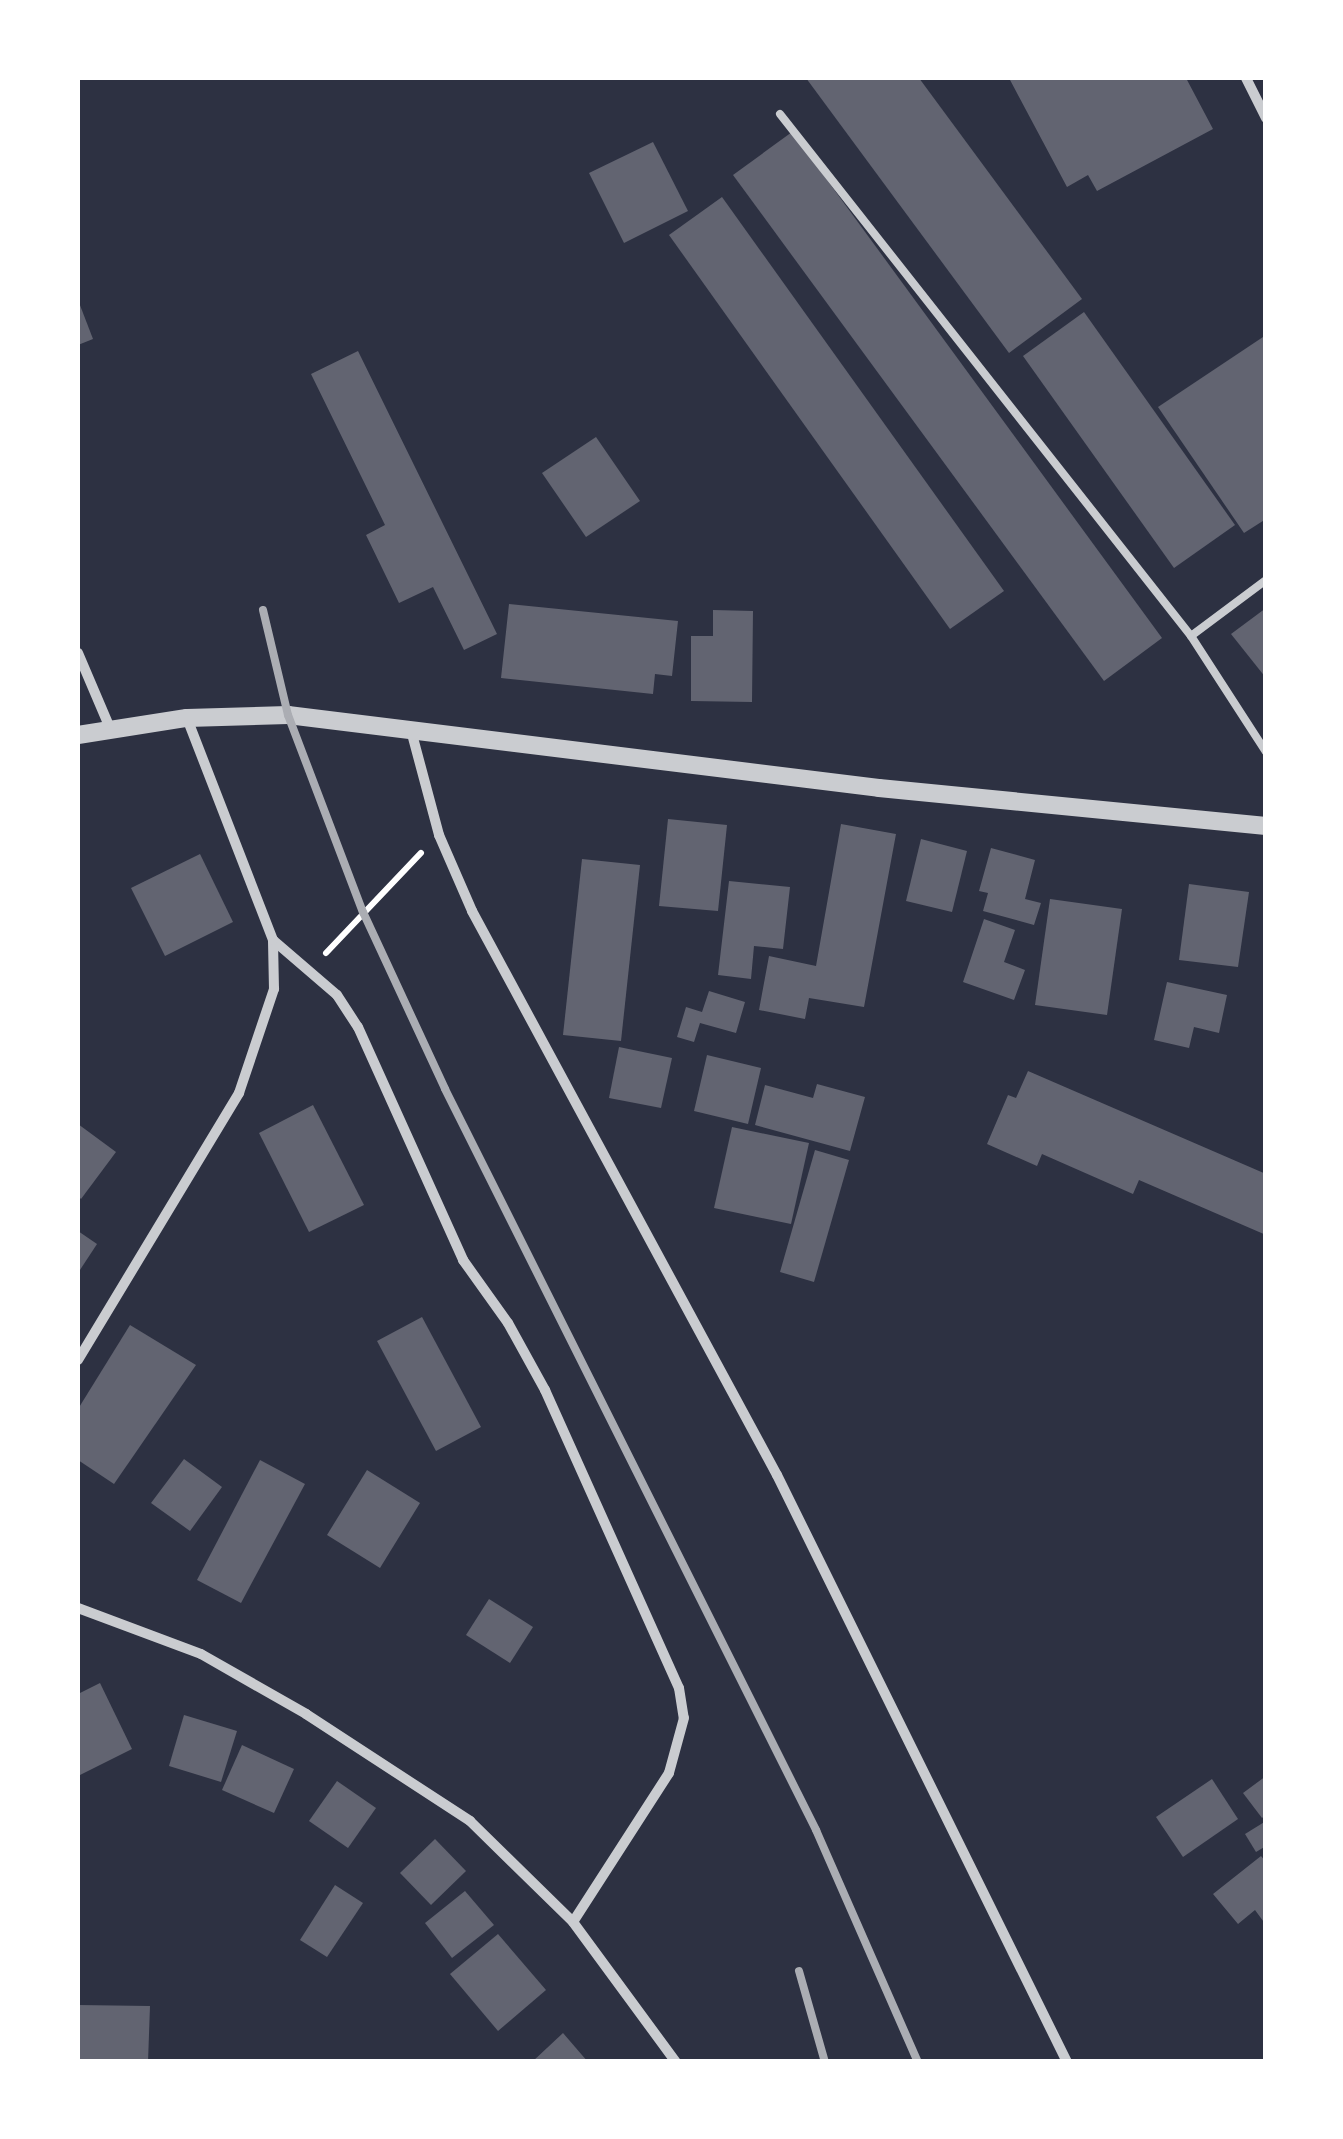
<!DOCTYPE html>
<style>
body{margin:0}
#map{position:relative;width:1343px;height:2139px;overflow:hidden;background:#2d3142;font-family:Commissioner,sans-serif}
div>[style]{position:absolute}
.building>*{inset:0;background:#626471}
.path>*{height:6px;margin:-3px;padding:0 3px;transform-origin:3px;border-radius:3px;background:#fff}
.service>*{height:8px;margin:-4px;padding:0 4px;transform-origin:4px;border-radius:4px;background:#caccd0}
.minor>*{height:10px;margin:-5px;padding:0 5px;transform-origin:5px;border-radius:5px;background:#caccd0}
.tertiary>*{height:18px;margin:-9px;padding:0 9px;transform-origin:9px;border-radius:9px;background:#caccd0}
.rail>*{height:8px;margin:-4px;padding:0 4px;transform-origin:4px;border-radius:4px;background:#abadb3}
span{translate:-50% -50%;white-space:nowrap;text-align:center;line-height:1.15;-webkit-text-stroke:10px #fff;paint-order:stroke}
.frame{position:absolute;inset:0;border:80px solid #fff;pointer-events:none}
</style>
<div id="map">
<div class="building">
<i style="clip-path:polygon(806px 78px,919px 78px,1082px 299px,1009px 353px)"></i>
<i style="clip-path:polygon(1009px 78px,1186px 78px,1213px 129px,1097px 191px,1088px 175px,1067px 187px)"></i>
<i style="clip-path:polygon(792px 132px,1162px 638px,1104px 681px,733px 175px)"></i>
<i style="clip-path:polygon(653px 142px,688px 211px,624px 243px,589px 173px)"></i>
<i style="clip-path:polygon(722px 197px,1004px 591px,950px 629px,669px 235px)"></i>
<i style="clip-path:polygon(78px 300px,93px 339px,78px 345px)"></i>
<i style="clip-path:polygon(1084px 312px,1235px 525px,1174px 568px,1023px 356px)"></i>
<i style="clip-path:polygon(1266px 335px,1266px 519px,1244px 533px,1158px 407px)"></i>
<i style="clip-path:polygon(358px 351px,497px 634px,464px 650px,433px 587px,399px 603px,366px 535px,385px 525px,311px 374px)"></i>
<i style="clip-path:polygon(596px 437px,640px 501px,586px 537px,542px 473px)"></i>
<i style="clip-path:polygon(509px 604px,678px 621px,672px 676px,655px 674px,653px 694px,501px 678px)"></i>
<i style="clip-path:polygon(1266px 608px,1266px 678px,1231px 634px)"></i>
<i style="clip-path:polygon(713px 610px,753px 611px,752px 702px,691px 701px,691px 636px,713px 636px)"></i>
<i style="clip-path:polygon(668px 819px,727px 825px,718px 911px,659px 906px)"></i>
<i style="clip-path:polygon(841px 824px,896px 834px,864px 1007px,809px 998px,805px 1019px,759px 1010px,769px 956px,816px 966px)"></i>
<i style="clip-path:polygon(921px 839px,967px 851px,952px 912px,906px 901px)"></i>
<i style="clip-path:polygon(991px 848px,1035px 860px,1025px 899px,1041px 903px,1034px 925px,983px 911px,988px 893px,979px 891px)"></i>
<i style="clip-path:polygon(200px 854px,233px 922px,165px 956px,131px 888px)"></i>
<i style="clip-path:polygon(582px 859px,640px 865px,621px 1041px,563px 1035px)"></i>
<i style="clip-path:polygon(729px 881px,790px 887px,783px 949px,754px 946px,751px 979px,718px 975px)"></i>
<i style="clip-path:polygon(1189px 884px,1249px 892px,1238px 967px,1179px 960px)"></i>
<i style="clip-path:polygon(1050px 899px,1122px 909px,1107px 1015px,1035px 1005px)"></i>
<i style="clip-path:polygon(984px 919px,1015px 930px,1004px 962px,1025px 970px,1014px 1000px,963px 982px)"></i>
<i style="clip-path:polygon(1167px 982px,1227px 995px,1219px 1033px,1194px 1027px,1189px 1048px,1154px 1040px)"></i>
<i style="clip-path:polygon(709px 991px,745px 1002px,736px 1033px,700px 1023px,694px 1042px,677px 1037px,686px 1007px,702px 1012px)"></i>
<i style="clip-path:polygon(619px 1047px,672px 1058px,661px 1108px,609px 1098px)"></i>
<i style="clip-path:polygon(707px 1055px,761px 1068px,748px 1124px,694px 1111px)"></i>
<i style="clip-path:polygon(1028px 1071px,1266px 1174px,1266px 1235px,1139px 1180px,1133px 1194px,1042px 1154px,1037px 1166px,987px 1144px,1008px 1095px,1016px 1098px)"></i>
<i style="clip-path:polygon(817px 1084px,865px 1097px,850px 1151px,755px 1125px,765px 1085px,813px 1098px)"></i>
<i style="clip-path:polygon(313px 1105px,364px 1205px,309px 1232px,259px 1133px)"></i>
<i style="clip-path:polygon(78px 1124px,116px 1152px,81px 1199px,78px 1196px)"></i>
<i style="clip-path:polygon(732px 1127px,809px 1143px,791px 1224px,714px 1208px)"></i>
<i style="clip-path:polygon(815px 1150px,849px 1160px,814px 1282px,780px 1272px)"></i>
<i style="clip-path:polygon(78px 1231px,97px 1244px,78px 1273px)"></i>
<i style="clip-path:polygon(422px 1317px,481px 1427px,436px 1451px,377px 1341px)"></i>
<i style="clip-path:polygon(130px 1325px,196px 1365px,114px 1484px,78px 1460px,78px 1409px)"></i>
<i style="clip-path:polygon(184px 1459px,222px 1487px,190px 1531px,151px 1503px)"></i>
<i style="clip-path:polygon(260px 1460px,305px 1484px,241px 1603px,197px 1580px)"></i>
<i style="clip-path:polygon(367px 1470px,420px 1503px,380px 1568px,327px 1535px)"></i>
<i style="clip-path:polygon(489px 1599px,533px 1627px,510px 1663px,466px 1635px)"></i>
<i style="clip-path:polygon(100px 1683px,132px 1749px,78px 1776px,78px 1694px)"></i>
<i style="clip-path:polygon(184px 1715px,237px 1731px,221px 1782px,169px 1766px)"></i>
<i style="clip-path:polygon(242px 1745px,294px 1769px,274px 1813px,222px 1790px)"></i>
<i style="clip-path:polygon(1266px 1776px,1266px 1815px,1262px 1818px,1243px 1793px)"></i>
<i style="clip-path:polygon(1212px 1779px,1238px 1819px,1183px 1857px,1156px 1817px)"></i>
<i style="clip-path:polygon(337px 1781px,376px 1808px,348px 1848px,309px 1821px)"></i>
<i style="clip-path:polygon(1266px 1821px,1266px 1846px,1256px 1852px,1245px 1834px)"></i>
<i style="clip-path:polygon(435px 1839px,466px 1871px,431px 1905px,400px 1873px)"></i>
<i style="clip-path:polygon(1261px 1856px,1266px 1862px,1266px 1925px,1255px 1910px,1238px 1924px,1213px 1894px)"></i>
<i style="clip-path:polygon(335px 1885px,363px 1903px,327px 1957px,300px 1940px)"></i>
<i style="clip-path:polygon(465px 1891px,494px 1925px,452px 1958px,425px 1923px)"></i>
<i style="clip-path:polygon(498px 1934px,546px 1990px,498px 2031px,450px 1974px)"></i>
<i style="clip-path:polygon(78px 2005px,150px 2006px,148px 2062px,78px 2062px)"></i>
<i style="clip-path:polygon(563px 2033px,588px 2062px,532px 2062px)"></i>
</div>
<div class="path">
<i style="left:326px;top:953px;width:138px;rotate:-46.5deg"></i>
</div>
<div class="service">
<i style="left:780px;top:114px;width:664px;rotate:51.78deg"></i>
<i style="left:1191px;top:636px;width:138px;rotate:57.1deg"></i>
<i style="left:1191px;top:636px;width:94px;rotate:-36.7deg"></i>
</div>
<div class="minor">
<i style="left:1246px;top:78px;width:45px;rotate:63.4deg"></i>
<i style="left:78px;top:653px;width:82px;rotate:66.9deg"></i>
<i style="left:412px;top:734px;width:105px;rotate:75deg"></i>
<i style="left:439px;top:835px;width:83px;rotate:66.5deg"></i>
<i style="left:472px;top:911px;width:641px;rotate:61.6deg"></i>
<i style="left:777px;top:1475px;width:655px;rotate:63.71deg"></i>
<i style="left:273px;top:940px;width:84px;rotate:40.7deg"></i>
<i style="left:337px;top:995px;width:38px;rotate:57deg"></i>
<i style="left:358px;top:1027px;width:256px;rotate:65.7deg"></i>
<i style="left:463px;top:1260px;width:77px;rotate:54.5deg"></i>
<i style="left:508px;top:1323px;width:77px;rotate:61.1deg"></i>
<i style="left:545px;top:1390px;width:327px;rotate:65.8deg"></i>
<i style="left:679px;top:1688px;width:30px;rotate:81deg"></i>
<i style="left:684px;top:1718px;width:57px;rotate:105.3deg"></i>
<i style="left:669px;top:1773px;width:177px;rotate:122.8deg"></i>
<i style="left:78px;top:1360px;width:312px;rotate:-58.9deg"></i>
<i style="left:239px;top:1093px;width:110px;rotate:-71.4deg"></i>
<i style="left:274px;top:989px;width:49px;rotate:-91.2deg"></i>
<i style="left:273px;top:940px;width:238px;rotate:-111.2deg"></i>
<i style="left:78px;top:1608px;width:131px;rotate:20.5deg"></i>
<i style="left:201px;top:1654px;width:121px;rotate:29.7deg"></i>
<i style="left:306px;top:1714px;width:196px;rotate:33.1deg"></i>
<i style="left:470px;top:1821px;width:144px;rotate:44.4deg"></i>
<i style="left:573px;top:1922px;width:174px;rotate:53.7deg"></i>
</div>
<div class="tertiary">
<i style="left:78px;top:735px;width:110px;rotate:-8.9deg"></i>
<i style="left:187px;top:718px;width:101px;rotate:-1.7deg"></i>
<i style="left:288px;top:715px;width:595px;rotate:7.04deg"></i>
<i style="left:879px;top:788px;width:389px;rotate:5.6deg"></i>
</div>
<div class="rail">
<i style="left:263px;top:610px;width:108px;rotate:76.6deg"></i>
<i style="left:288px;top:715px;width:211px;rotate:69.2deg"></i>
<i style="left:363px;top:912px;width:195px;rotate:65.1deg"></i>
<i style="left:445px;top:1089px;width:829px;rotate:63.4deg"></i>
<i style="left:816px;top:1830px;width:253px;rotate:66.3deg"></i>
<i style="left:799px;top:1971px;width:95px;rotate:74.1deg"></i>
</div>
<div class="frame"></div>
</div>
